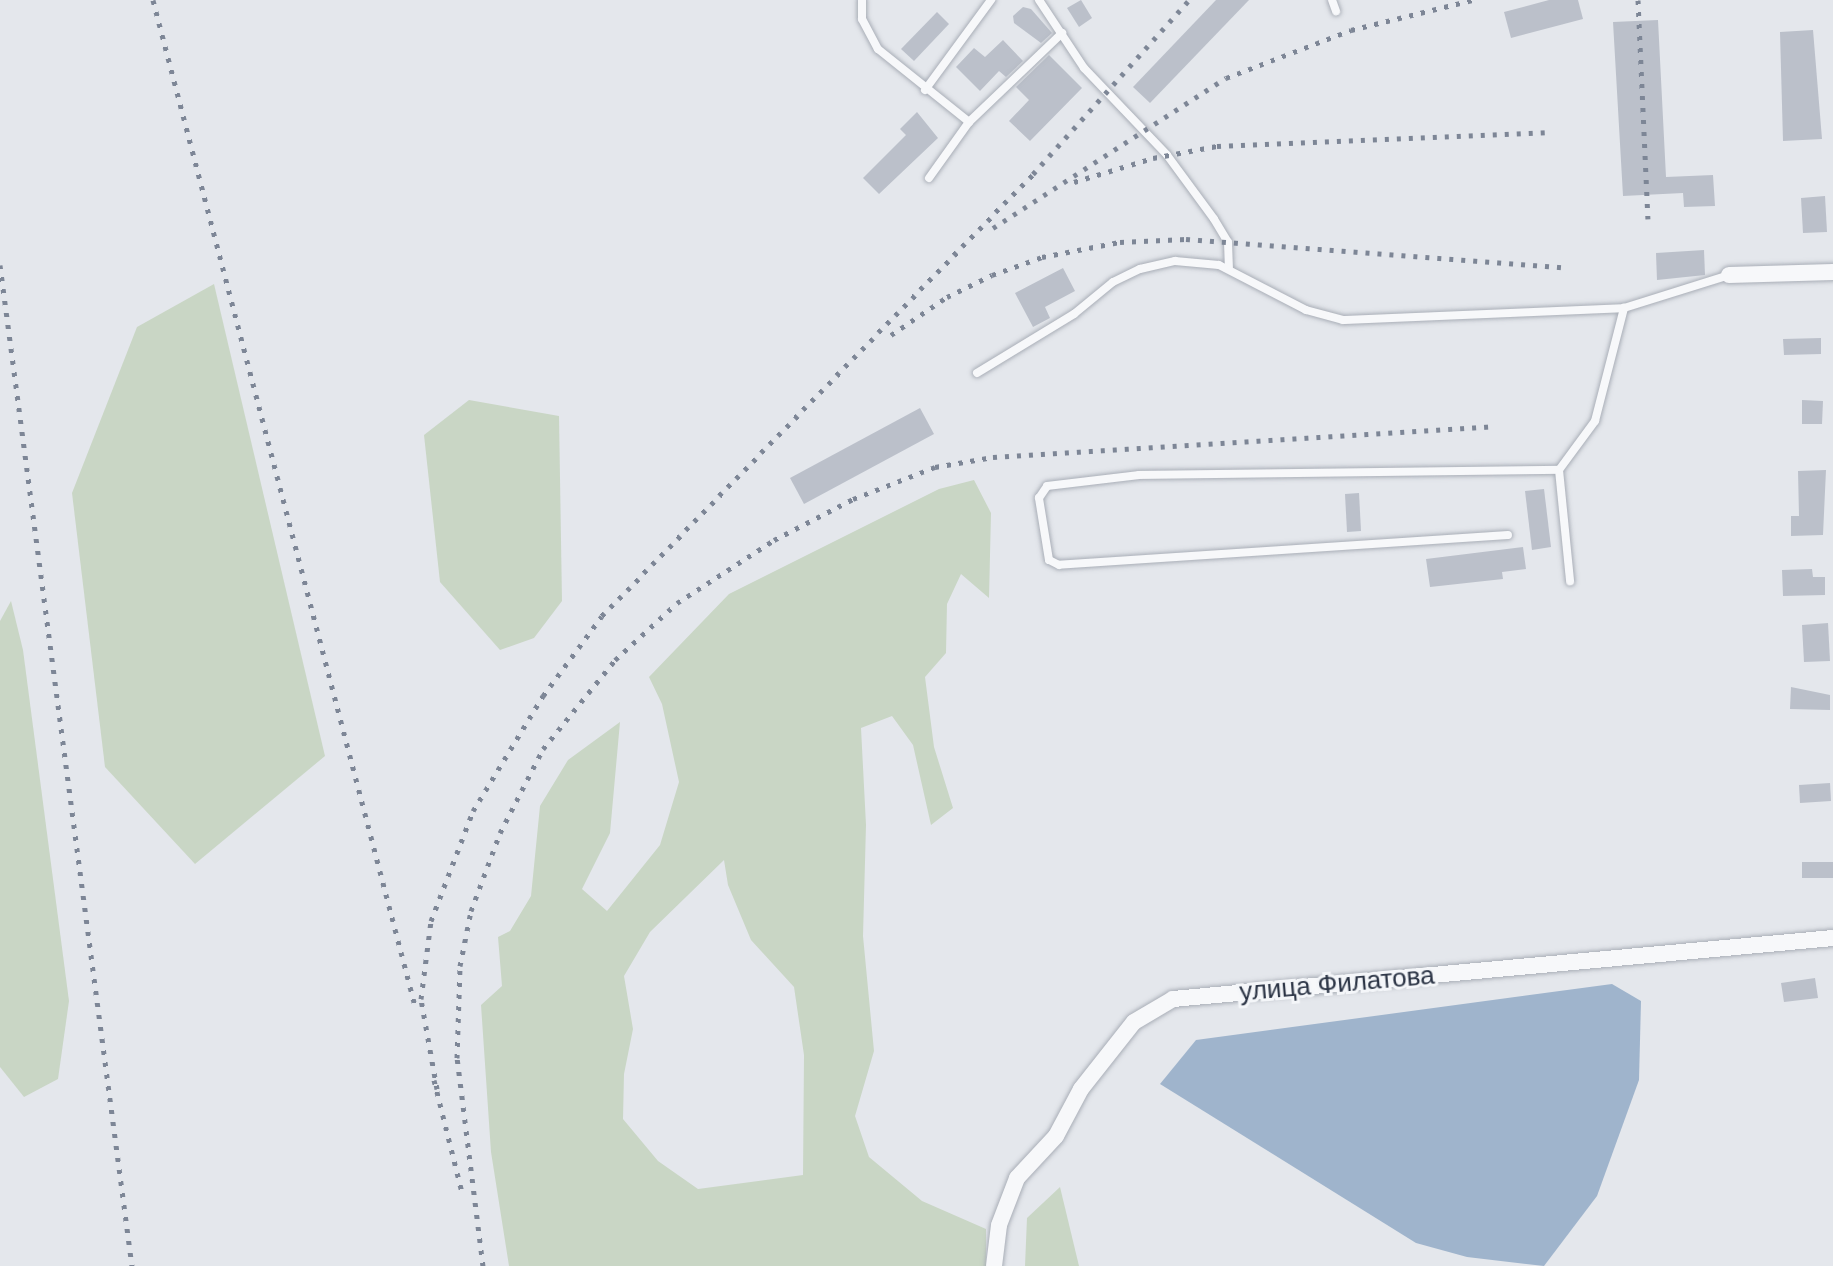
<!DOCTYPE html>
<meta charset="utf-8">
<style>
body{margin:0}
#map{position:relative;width:1833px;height:1266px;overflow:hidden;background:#e4e7ec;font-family:"DM Sans",sans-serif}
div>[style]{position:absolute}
.green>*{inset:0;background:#c9d6c5}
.water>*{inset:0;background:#9fb4cc}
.building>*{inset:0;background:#bbc0ca}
.roads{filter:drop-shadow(0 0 2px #a9aeb7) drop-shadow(0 0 2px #a9aeb7)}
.lane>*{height:8px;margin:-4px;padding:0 4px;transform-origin:4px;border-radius:4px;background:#f7f8fa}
.street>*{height:16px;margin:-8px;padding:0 8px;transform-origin:8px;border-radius:8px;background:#f7f8fa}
.rail>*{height:5px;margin-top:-2.5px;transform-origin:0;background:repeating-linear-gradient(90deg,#7d8696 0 4px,transparent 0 12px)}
span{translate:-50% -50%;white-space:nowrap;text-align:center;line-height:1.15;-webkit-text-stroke:6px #f4f6f9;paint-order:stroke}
.street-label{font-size:26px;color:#2b3445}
</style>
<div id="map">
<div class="green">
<i style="clip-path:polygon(214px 284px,325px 756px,195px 864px,105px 767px,72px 493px,137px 327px)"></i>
<i style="clip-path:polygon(469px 400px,559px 416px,562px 601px,534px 638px,500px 650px,440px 582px,424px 435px)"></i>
<i style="clip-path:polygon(evenodd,974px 480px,991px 513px,989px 598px,961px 574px,947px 604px,946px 653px,925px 677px,934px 747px,953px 808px,931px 825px,913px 745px,892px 716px,861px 728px,866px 825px,863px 936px,874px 1051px,855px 1116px,869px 1157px,922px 1201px,986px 1229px,986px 1266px,509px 1266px,491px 1152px,481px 1005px,502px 986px,498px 937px,510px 931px,531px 896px,540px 806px,568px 760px,620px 722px,610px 833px,582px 889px,607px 911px,660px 845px,679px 782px,662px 704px,649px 677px,729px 594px,939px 489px,974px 480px,724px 860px,728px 885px,751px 940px,794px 987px,804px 1055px,803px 1175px,698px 1189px,658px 1161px,623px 1119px,624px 1074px,633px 1029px,624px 976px,650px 932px,724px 860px)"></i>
<i style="clip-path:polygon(11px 601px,23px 650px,69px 1001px,58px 1079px,24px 1097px,0 1067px,0 621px)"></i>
<i style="clip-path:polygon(1060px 1187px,1079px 1266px,1025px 1266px,1027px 1218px)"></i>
</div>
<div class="water">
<i style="clip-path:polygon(1612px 984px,1641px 1001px,1639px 1080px,1597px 1196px,1544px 1266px,1467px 1257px,1416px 1243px,1160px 1084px,1196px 1040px)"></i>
</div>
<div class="building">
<i style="clip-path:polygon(1081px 0,1092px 18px,1079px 27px,1067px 8px)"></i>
<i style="clip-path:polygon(1216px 0,1249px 0,1150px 103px,1133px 87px)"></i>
<i style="clip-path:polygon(1549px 0,1578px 0,1583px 19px,1511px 38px,1504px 12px)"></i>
<i style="clip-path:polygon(1023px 7px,1031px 9px,1052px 33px,1041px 43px,1014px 23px,1013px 16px)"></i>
<i style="clip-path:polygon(937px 12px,949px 24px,914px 61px,901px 49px)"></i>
<i style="clip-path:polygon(1658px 20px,1666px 177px,1713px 175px,1715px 206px,1684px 207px,1683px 193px,1623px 196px,1613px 22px)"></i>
<i style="clip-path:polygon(1813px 30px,1822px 139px,1783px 141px,1780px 32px)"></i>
<i style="clip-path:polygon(1003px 40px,1023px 61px,1006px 77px,999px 71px,980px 91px,956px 67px,974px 48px,985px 57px)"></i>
<i style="clip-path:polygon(1049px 55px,1082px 88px,1030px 141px,1009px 121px,1029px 100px,1016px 87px)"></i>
<i style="clip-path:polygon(917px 112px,938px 138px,879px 194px,863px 178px,906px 135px,900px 129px)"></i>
<i style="clip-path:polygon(1825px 196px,1827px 232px,1803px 233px,1801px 198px)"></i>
<i style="clip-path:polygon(1704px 250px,1705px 275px,1657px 280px,1656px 253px)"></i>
<i style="clip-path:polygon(1063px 268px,1075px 291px,1045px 307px,1050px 318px,1033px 327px,1015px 293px)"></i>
<i style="clip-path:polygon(1821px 338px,1821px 354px,1784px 355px,1783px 339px)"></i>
<i style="clip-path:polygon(1802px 400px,1823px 401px,1822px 424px,1802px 424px)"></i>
<i style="clip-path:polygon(920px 408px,934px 434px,804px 504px,790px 478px)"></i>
<i style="clip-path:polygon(1826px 470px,1823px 535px,1791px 536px,1791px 516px,1799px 516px,1798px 471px)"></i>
<i style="clip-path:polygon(1544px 489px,1551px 547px,1532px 550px,1525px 491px)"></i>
<i style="clip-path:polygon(1359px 493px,1361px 531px,1347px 532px,1345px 494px)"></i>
<i style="clip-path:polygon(1523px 547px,1526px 569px,1502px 572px,1503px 579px,1430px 587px,1426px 559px)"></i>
<i style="clip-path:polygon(1812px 569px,1813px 577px,1825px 577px,1825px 595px,1783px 596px,1782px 570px)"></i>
<i style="clip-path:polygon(1828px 623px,1830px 661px,1804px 662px,1802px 625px)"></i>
<i style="clip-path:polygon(1791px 687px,1830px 695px,1830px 710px,1790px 709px)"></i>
<i style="clip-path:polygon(1830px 783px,1831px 801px,1800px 803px,1799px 785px)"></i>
<i style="clip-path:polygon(1802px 862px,1833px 862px,1833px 878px,1802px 878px)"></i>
<i style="clip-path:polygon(1815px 978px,1818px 998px,1784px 1002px,1781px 983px)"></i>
</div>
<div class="roads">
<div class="lane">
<i style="left:862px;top:0;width:19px;rotate:90deg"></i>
<i style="left:862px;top:19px;width:34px;rotate:62deg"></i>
<i style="left:878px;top:49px;width:117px;rotate:38.7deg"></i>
<i style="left:969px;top:122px;width:129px;rotate:-43.7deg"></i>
<i style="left:1039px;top:0;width:82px;rotate:56.5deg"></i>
<i style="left:1084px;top:68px;width:120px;rotate:46.3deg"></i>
<i style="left:1167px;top:155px;width:79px;rotate:53.7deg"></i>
<i style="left:1214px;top:219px;width:27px;rotate:59deg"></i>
<i style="left:1228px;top:242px;width:26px;rotate:88deg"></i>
<i style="left:1332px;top:0;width:12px;rotate:70deg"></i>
<i style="left:925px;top:90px;width:112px;rotate:-53.7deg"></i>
<i style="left:929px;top:178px;width:69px;rotate:-54.5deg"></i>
<i style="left:977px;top:373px;width:114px;rotate:-31.3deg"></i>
<i style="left:1074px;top:314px;width:50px;rotate:-39.4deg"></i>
<i style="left:1113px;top:282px;width:30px;rotate:-26deg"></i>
<i style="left:1140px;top:269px;width:36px;rotate:-13deg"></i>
<i style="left:1175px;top:261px;width:44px;rotate:5.2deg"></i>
<i style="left:1219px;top:265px;width:98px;rotate:27.3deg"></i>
<i style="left:1306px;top:310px;width:38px;rotate:15deg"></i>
<i style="left:1343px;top:320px;width:281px;rotate:-2.4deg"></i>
<i style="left:1624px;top:308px;width:110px;rotate:-17.4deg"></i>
<i style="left:1559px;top:470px;width:112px;rotate:84.3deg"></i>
<i style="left:1508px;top:535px;width:450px;rotate:176.2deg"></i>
<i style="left:1059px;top:565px;width:11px;rotate:-153deg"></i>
<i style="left:1049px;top:560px;width:63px;rotate:-99.2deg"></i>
<i style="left:1039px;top:498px;width:14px;rotate:-56deg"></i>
<i style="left:1047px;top:486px;width:93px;rotate:-6.8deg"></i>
<i style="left:1139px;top:475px;width:420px;rotate:-0.7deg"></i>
<i style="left:1559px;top:470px;width:61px;rotate:-53.7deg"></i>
<i style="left:1595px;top:421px;width:117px;rotate:-75.6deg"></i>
</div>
<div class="street">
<i style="left:1729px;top:275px;width:104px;rotate:-1.7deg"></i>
<i style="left:994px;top:1266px;width:41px;rotate:-83deg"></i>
<i style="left:999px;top:1225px;width:50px;rotate:-69deg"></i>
<i style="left:1017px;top:1178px;width:57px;rotate:-47.1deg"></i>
<i style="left:1056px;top:1136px;width:53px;rotate:-62deg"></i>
<i style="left:1081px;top:1089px;width:85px;rotate:-51.7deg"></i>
<i style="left:1134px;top:1022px;width:45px;rotate:-30.5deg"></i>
<i style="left:1173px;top:999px;width:663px;rotate:-5.28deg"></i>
</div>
</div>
<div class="rail">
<i style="left:153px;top:0;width:1040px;rotate:75.4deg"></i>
<i style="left:1638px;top:0;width:219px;rotate:87.4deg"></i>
<i style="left:1074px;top:182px;width:83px;rotate:-16.9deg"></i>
<i style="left:1153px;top:158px;width:65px;rotate:-10.6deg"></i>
<i style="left:1217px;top:146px;width:330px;rotate:-2.4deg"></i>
<i style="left:993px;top:228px;width:277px;rotate:-32.8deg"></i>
<i style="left:1226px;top:78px;width:134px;rotate:-21deg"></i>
<i style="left:1351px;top:30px;width:125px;rotate:-13.9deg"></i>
<i style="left:0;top:265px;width:1010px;rotate:82.49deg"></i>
<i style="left:891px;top:335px;width:68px;rotate:-34.2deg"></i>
<i style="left:947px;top:297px;width:50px;rotate:-26.1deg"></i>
<i style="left:992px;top:275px;width:53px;rotate:-19.8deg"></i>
<i style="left:1042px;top:257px;width:79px;rotate:-10.9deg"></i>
<i style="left:1120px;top:242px;width:66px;rotate:-2.6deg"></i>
<i style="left:1186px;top:239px;width:377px;rotate:4.3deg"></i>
<i style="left:434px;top:1080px;width:115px;rotate:76deg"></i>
<i style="left:437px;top:1089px;width:91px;rotate:-100.1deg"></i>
<i style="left:421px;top:999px;width:79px;rotate:-82.7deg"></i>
<i style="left:431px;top:921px;width:118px;rotate:-69.1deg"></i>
<i style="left:473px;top:811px;width:135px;rotate:-58.7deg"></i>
<i style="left:543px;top:696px;width:99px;rotate:-53.6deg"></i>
<i style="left:602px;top:616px;width:617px;rotate:-45.72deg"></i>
<i style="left:1033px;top:174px;width:234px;rotate:-48.1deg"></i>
<i style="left:483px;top:1266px;width:210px;rotate:-97.1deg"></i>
<i style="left:457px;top:1058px;width:92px;rotate:-88.1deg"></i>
<i style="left:460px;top:966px;width:56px;rotate:-78.7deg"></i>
<i style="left:471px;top:911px;width:83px;rotate:-69.6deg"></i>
<i style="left:500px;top:833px;width:94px;rotate:-62.9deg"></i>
<i style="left:543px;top:749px;width:114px;rotate:-51deg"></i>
<i style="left:615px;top:660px;width:84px;rotate:-42.6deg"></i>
<i style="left:677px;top:603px;width:116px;rotate:-33deg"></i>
<i style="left:774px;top:540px;width:89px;rotate:-27.4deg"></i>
<i style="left:853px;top:499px;width:88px;rotate:-21.3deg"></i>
<i style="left:935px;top:467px;width:59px;rotate:-9.8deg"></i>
<i style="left:993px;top:457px;width:498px;rotate:-3.5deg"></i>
</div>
<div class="street-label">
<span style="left:1337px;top:984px;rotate:-5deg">улица Филатова</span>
</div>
</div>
